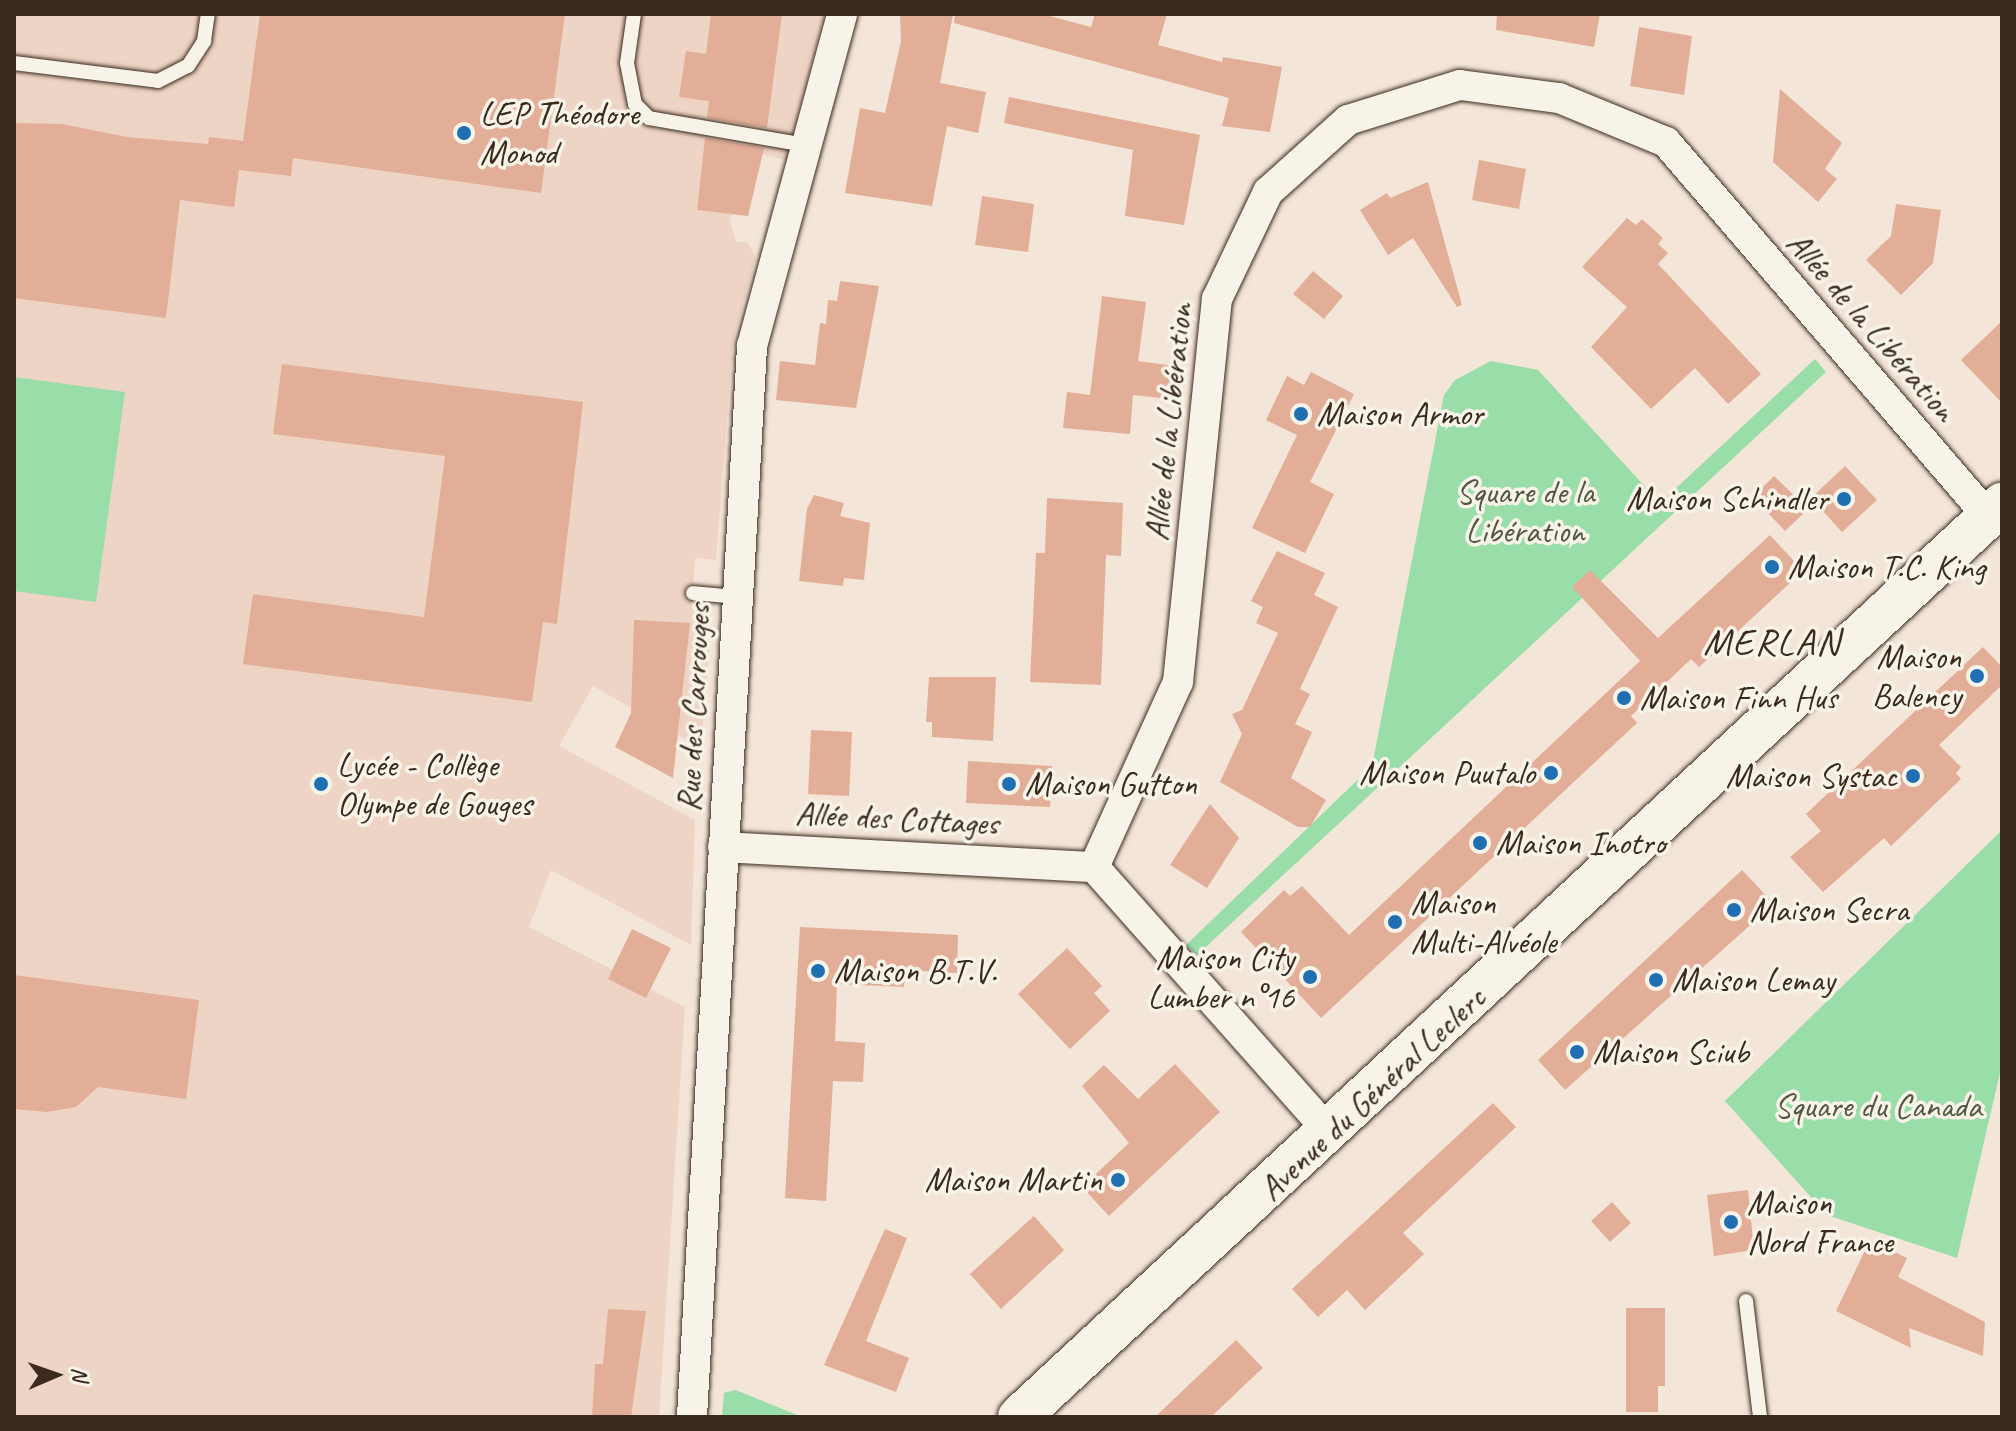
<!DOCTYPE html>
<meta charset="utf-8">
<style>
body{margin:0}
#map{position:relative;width:2016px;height:1431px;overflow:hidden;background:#f3e5d8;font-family:Caveat,sans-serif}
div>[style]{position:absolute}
.built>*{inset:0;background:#eed4c4}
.green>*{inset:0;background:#99dda9}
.building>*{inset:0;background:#e3ae97}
.roads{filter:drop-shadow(0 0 2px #3b2a1e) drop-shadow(0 0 2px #3b2a1e)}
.lane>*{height:14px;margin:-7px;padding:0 7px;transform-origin:7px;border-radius:7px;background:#f7f3e8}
.street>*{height:30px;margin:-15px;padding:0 15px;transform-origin:15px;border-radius:15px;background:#f7f3e8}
.secondary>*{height:42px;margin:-21px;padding:0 21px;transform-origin:21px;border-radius:21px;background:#f7f3e8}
.dots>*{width:22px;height:22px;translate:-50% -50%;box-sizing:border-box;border:4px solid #f7f3e8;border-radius:50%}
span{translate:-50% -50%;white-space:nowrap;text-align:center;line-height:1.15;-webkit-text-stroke:7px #f7f3e8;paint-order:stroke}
.poi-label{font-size:34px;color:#3b2a1e}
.left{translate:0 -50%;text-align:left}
.right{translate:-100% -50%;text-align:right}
.street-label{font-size:34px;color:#3b2a1e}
.park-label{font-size:34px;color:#525741}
.quarter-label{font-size:38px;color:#3b2a1e;letter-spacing:2px}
.frame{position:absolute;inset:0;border:16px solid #3b2a1e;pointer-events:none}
.north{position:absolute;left:16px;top:1335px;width:80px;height:80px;-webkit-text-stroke:6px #f7f3e8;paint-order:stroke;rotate:88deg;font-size:22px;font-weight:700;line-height:32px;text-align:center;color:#3b2a1e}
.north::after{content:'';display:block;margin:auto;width:28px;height:36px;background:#3b2a1e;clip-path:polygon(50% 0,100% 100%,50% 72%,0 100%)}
</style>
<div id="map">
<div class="built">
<i style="clip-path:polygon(14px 14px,825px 14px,786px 160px,746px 151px,730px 220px,736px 242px,747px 242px,756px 257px,733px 341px,716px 560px,695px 558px,692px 609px,711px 621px,701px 748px,593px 686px,559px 746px,695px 820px,691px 945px,551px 870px,529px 927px,685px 1007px,659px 1417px,14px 1417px)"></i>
</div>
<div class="green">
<i style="clip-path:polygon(1815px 359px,1826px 372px,1197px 955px,1186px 945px,1372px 766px,1444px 395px,1455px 380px,1491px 361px,1538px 370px,1660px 503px)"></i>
<i style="clip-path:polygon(14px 377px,125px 392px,96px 602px,14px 591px)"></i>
<i style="clip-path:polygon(2002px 830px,2002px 1064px,1957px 1258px,1827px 1215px,1725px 1101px)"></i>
<i style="clip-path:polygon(735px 1390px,743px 1393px,802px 1417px,722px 1417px,724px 1393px)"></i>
</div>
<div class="building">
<i style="clip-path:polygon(260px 14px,565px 14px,541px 193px,293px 158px,291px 176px,239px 170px,234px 207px,180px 200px,166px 318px,14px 298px,14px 123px,62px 124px,127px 137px,208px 144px,209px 137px,243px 141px)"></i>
<i style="clip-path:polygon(711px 14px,782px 14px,767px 128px,707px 118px,709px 101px,679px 97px,686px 51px,706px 54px)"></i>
<i style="clip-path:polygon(900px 14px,953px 14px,940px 83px,986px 92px,978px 133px,947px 126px,932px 206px,845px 193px,860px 108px,885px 113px,901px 41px)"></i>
<i style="clip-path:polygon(955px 14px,1042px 14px,1091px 27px,1095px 14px,1167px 14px,1158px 45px,1222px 62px,1223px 57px,1282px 67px,1270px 132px,1222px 126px,1229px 98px,954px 23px)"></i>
<i style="clip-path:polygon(1497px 14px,1600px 14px,1594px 47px,1496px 30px)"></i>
<i style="clip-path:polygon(1639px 27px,1692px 36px,1684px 95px,1630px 86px)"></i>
<i style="clip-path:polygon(1780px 89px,1842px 143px,1825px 169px,1837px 179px,1818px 202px,1773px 162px)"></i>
<i style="clip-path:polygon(1009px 97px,1200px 135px,1184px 225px,1125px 216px,1133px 150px,1004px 123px)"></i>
<i style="clip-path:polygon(705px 138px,764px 148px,748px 216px,697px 210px)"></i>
<i style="clip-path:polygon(1479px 160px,1526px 169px,1519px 209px,1472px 200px)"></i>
<i style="clip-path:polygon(1428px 182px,1462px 305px,1457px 307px,1413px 238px,1388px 255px,1360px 210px,1387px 193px,1390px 198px)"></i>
<i style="clip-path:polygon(982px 196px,1034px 204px,1028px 252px,975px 245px)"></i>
<i style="clip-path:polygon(1896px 204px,1941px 210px,1933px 263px,1901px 295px,1866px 260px,1891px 236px)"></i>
<i style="clip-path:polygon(1627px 218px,1636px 225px,1642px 219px,1663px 238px,1658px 244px,1668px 253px,1658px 264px,1761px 374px,1728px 404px,1695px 368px,1651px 409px,1591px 347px,1627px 307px,1582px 267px)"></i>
<i style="clip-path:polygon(1313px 271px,1343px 296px,1324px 319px,1293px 294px)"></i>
<i style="clip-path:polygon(840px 281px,879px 286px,856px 408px,776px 400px,780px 361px,815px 365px,820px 323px,826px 324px,828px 300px,837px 301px)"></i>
<i style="clip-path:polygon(1102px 296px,1146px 302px,1138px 361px,1183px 367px,1179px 400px,1133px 395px,1130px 434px,1063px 428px,1067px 392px,1090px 395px)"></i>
<i style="clip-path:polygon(2002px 321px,2002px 403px,1961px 360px)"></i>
<i style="clip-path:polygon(282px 364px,583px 402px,557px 624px,543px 622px,532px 702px,243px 664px,253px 594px,424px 617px,445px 456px,273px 434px)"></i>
<i style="clip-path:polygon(1311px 372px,1354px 394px,1310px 482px,1334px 494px,1305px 553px,1252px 528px,1297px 435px,1266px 420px,1287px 376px,1304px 385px)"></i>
<i style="clip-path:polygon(1845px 466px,1877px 500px,1842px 532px,1811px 498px)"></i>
<i style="clip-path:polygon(1774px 476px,1808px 509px,1785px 531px,1753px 497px)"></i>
<i style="clip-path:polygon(814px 495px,844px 503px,840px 516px,870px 523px,864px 580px,844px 578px,843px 586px,799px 581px,807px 509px)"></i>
<i style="clip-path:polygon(1047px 498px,1123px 503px,1121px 556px,1106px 555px,1101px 685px,1030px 682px,1036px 553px,1045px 553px)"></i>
<i style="clip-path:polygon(1770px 535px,1803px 571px,1699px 667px,1691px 659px,1631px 716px,1637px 723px,1321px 1018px,1241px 932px,1284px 890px,1290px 896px,1302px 886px,1349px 935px,1640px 661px,1572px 587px,1590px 570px,1658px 638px)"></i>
<i style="clip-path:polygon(1277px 551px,1325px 573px,1314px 595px,1338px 607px,1300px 689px,1310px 694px,1295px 724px,1312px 732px,1291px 778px,1326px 800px,1310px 827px,1298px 827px,1220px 782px,1242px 734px,1232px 714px,1242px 710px,1278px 633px,1256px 623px,1263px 607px,1251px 601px)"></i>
<i style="clip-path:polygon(634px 620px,690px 623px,673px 778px,615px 747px,631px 713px)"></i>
<i style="clip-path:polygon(1983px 647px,2002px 667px,2002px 685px,1939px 745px,1961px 767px,1956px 773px,1961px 779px,1891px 846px,1884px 838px,1823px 892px,1790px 857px,1821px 831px,1806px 814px)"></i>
<i style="clip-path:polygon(929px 677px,996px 677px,993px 741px,932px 737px,932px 722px,926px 722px)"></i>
<i style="clip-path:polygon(811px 730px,852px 732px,849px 796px,808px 794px)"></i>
<i style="clip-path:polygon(968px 761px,1052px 766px,1050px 807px,966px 803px)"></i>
<i style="clip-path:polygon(1210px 804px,1239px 838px,1207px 888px,1170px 865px)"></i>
<i style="clip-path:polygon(1742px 870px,1774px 904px,1565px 1090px,1538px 1060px)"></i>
<i style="clip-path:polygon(800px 927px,958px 935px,957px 973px,906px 970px,904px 987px,837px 984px,835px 1041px,865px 1043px,863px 1082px,833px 1081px,826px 1201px,785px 1198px)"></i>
<i style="clip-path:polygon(632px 929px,671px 948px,646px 998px,608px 979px)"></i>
<i style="clip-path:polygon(1067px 948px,1102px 986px,1094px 993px,1110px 1011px,1070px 1049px,1018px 994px)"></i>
<i style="clip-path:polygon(14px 975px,199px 1000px,186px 1099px,98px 1087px,76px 1107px,47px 1112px,14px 1109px)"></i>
<i style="clip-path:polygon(1175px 1064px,1220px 1112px,1109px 1216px,1082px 1187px,1129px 1143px,1082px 1086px,1104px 1065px,1138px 1099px)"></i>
<i style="clip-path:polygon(1493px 1103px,1516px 1127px,1403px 1233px,1424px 1254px,1365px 1310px,1347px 1290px,1318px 1317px,1292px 1289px)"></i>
<i style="clip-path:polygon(1748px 1190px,1754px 1250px,1714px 1256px,1707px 1195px)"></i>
<i style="clip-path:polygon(1612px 1202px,1631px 1223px,1610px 1242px,1591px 1221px)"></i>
<i style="clip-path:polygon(1034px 1216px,1064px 1250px,1001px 1309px,970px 1274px)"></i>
<i style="clip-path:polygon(885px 1229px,907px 1238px,866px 1341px,909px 1358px,896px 1392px,824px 1365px)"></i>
<i style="clip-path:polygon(1870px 1240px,1907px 1258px,1898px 1277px,1985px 1322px,1983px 1356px,1909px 1328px,1911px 1348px,1836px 1311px)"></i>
<i style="clip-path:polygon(1626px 1308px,1665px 1308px,1665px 1386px,1658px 1386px,1658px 1412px,1626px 1412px)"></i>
<i style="clip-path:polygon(608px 1309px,646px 1311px,631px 1417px,592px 1417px,595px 1364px,603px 1364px)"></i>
<i style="clip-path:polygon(1236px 1340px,1263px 1368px,1252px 1378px,1211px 1417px,1155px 1417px)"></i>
</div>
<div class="roads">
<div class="lane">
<i style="left:634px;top:14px;width:49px;rotate:98.1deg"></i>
<i style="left:627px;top:63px;width:42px;rotate:79deg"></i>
<i style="left:635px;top:104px;width:20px;rotate:45deg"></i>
<i style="left:649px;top:118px;width:159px;rotate:9.8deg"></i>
<i style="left:14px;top:63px;width:145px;rotate:7.1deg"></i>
<i style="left:158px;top:81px;width:34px;rotate:-27deg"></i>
<i style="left:188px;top:66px;width:30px;rotate:-57deg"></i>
<i style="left:204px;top:41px;width:27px;rotate:-82deg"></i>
<i style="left:693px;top:593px;width:44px;rotate:5.2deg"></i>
<i style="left:1746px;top:1301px;width:117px;rotate:83.1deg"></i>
</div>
<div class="street">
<i style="left:723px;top:847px;width:372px;rotate:3.1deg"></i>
<i style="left:1094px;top:867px;width:356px;rotate:48.4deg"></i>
<i style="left:1094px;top:867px;width:203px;rotate:-65.6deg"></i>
<i style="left:1178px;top:682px;width:385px;rotate:-84.2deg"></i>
<i style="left:1217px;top:299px;width:119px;rotate:-64.5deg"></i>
<i style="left:1268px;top:192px;width:108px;rotate:-42deg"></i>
<i style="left:1348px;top:120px;width:117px;rotate:-17.4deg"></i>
<i style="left:1460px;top:85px;width:100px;rotate:7.5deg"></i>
<i style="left:1559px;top:98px;width:116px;rotate:22.4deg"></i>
<i style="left:1666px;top:142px;width:494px;rotate:49.3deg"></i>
<i style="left:692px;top:1417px;width:1073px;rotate:-86.79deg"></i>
<i style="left:752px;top:346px;width:344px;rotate:-74.8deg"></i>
</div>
<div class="secondary">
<i style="left:1019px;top:1417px;width:1342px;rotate:-42.89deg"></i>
</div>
</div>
<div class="dots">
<i style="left:464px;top:133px;background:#1f6fb2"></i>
<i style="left:1301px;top:414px;background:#1f6fb2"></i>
<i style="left:1844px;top:499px;background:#1f6fb2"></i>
<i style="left:1772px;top:567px;background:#1f6fb2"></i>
<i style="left:1977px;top:676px;background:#1f6fb2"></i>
<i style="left:1624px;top:698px;background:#1f6fb2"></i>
<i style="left:1551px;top:773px;background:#1f6fb2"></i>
<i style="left:1913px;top:776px;background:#1f6fb2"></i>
<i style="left:321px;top:784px;background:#1f6fb2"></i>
<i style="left:1009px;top:784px;background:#1f6fb2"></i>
<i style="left:1480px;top:843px;background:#1f6fb2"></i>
<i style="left:1734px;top:910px;background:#1f6fb2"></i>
<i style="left:1395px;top:922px;background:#1f6fb2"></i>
<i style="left:818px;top:971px;background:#1f6fb2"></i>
<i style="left:1310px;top:977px;background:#1f6fb2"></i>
<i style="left:1656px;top:980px;background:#1f6fb2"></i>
<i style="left:1577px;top:1052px;background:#1f6fb2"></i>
<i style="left:1118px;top:1180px;background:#1f6fb2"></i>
<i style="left:1731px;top:1222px;background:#1f6fb2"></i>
</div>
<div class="poi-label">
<span class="left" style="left:480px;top:133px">LEP Théodore<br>Monod</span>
<span class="left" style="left:1317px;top:414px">Maison Armor</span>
<span class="right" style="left:1828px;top:499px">Maison Schindler</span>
<span class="left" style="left:1788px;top:567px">Maison T.C. King</span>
<span class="right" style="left:1961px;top:676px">Maison<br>Balency</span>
<span class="left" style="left:1640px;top:698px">Maison Finn Hus</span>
<span class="left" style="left:337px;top:784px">Lycée - Collège<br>Olympe de Gouges</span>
<span class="right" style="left:1535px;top:773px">Maison Puutalo</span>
<span class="right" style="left:1897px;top:776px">Maison Systac</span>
<span class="left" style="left:1025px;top:784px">Maison Gutton</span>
<span class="left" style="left:1496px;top:843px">Maison Inotro</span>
<span class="left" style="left:1411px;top:922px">Maison<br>Multi-Alvéole</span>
<span class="left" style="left:1750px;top:910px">Maison Secra</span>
<span class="right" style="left:1294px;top:977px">Maison City<br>Lumber n°16</span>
<span class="left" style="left:834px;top:971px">Maison B.T.V.</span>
<span class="left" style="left:1672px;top:980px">Maison Lemay</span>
<span class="left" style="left:1593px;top:1052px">Maison Sciub</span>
<span class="right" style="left:1102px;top:1180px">Maison Martin</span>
<span class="left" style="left:1747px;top:1222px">Maison<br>Nord France</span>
</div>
<div class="street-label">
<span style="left:1872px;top:326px;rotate:49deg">Allée de la Libération</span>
<span style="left:1168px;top:422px;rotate:-84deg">Allée de la Libération</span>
<span style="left:693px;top:708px;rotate:-87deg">Rue des Carrouges</span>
<span style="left:897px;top:818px;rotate:3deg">Allée des Cottages</span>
<span style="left:1372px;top:1093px;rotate:-43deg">Avenue du Général Leclerc</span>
</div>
<div class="park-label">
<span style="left:1525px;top:511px">Square de la<br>Libération</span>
<span style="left:1878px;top:1106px">Square du Canada</span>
</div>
<div class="quarter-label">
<span style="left:1772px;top:642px">MERLAN</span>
</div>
<div class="frame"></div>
<div class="north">N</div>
</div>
